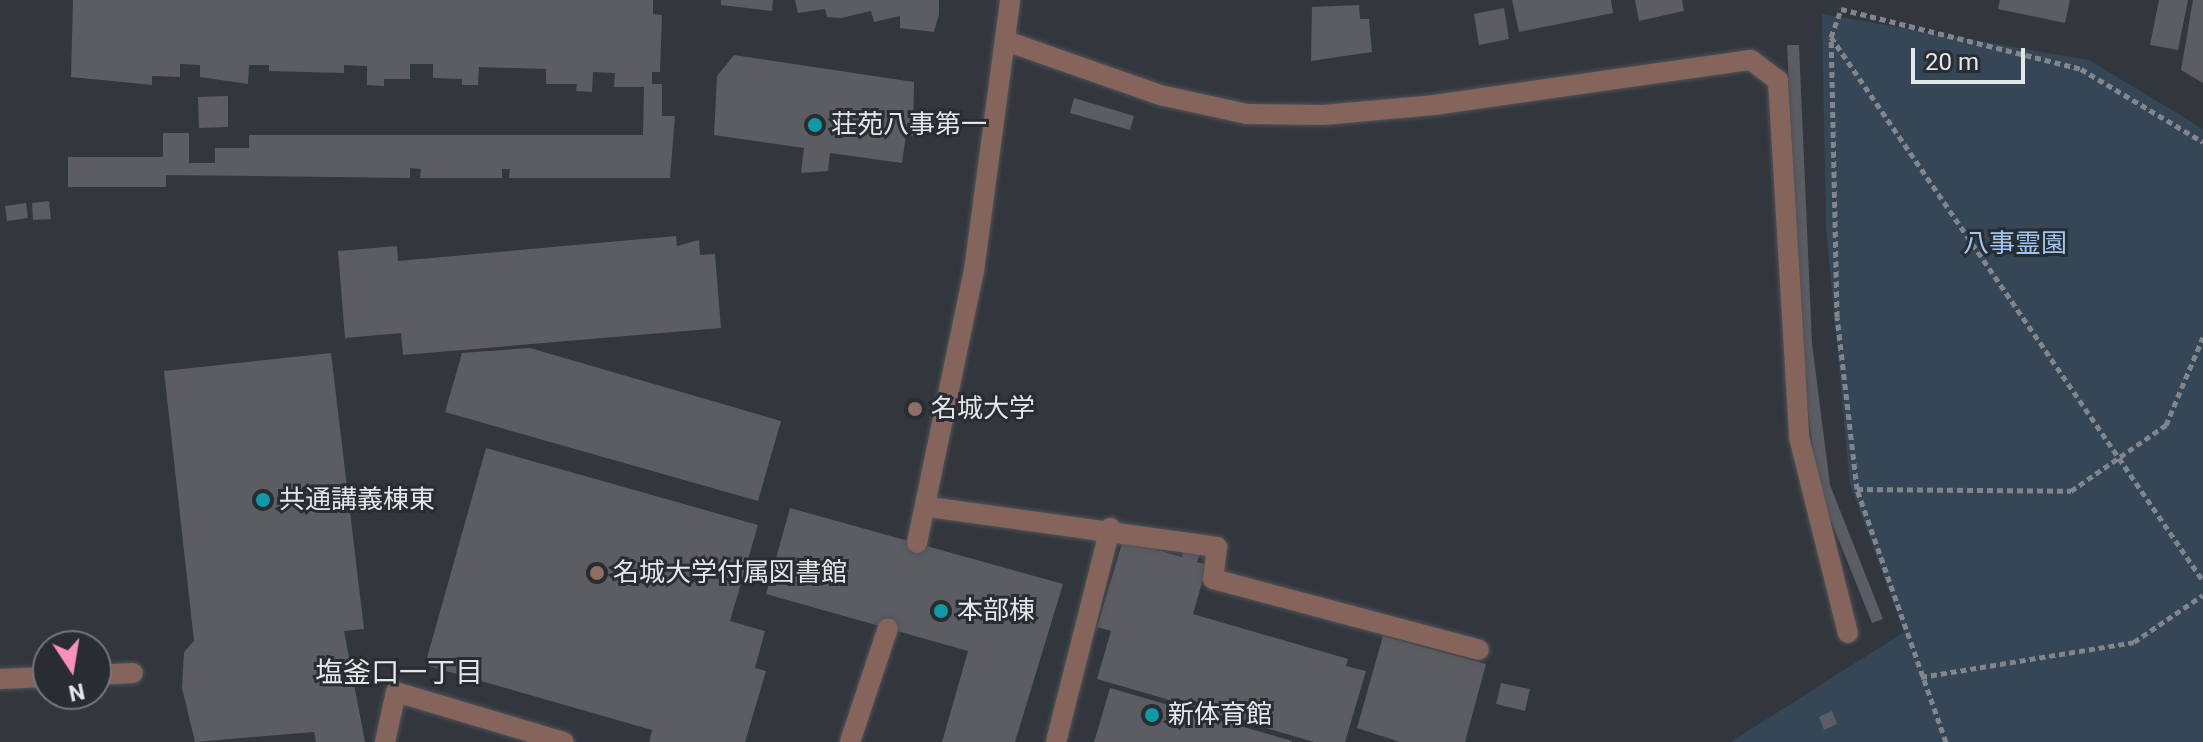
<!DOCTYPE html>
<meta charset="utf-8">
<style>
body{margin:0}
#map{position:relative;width:2203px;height:742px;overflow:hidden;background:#32373d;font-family:Roboto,"Noto Sans JP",sans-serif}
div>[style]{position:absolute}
.green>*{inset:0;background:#354657}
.building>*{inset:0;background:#5c5c63}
.path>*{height:5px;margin-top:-2.5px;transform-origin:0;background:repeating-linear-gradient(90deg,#82868b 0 6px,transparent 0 10px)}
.roads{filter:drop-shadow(0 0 2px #4e5359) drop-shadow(0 0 2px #4e5359)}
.service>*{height:20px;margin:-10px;padding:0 10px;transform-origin:10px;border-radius:10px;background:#85655b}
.dots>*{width:22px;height:22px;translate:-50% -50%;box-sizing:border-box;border:4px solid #282d32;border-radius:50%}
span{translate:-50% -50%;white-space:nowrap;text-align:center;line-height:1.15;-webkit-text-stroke:6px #282d32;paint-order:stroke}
.poi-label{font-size:26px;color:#e3e7ea}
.left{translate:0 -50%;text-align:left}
.park-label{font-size:26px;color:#9ec6ee}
.neighbourhood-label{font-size:28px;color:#e3e7ea}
.north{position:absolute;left:32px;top:630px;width:80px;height:80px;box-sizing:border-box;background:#282d32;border:2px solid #73777c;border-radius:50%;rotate:168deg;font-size:22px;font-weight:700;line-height:32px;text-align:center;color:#e3e7ea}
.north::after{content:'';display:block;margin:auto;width:28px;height:36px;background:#fd8ec0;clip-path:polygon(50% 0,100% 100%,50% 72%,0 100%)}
.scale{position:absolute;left:1911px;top:48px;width:114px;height:36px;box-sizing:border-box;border:4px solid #e3e7ea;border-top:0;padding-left:10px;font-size:24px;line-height:28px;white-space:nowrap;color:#e3e7ea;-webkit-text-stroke:6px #282d32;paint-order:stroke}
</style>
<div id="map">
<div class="green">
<i style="clip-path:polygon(1822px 14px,2089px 60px,2203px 129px,2203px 742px,1731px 742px,1904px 632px,1850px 484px,1826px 228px)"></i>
</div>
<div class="building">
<i style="clip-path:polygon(73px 0,653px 0,653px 14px,662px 15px,660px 72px,652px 72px,652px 84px,662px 84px,662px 116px,675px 116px,670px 178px,509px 178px,510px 169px,502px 169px,502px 178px,420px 178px,421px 169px,410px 168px,410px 178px,166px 175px,166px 187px,68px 187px,68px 157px,163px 157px,163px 133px,189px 133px,189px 163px,215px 163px,215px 148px,249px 148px,249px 135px,643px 135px,644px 87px,614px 87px,615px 73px,593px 72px,592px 92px,576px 91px,577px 84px,546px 84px,546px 69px,479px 67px,478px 85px,462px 85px,462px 79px,433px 78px,433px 64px,410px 64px,410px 79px,384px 79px,384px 86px,367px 85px,367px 66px,344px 65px,344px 73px,269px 71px,269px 65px,249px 65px,248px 84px,200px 77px,200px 65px,180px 64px,180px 77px,152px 76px,152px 85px,71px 77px)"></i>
<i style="clip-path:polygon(721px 0,773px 0,772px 11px,721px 5px)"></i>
<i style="clip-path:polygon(795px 0,939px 0,939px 14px,934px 32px,900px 28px,900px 16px,874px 22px,871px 11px,841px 18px,827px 17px,825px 9px,798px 13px)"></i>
<i style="clip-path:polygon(1512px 0,1611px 0,1613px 13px,1519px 32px)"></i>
<i style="clip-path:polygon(1635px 0,1682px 0,1684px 11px,1639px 21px)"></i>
<i style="clip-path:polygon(2000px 0,2070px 0,2065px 23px,1998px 9px)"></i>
<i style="clip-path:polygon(2159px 0,2188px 0,2178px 50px,2150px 45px)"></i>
<i style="clip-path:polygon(2193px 0,2203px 0,2203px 83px,2181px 70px)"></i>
<i style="clip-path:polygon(1359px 5px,1360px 19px,1369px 19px,1372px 52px,1311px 61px,1312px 7px)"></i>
<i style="clip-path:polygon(1504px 8px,1509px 39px,1479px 45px,1474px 14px)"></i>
<i style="clip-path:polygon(1787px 45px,1799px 45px,1812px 343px,1830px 485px,1883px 619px,1872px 623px,1818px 488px,1803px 372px)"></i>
<i style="clip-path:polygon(734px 55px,914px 82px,913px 136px,906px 135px,902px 163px,830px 153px,828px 171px,801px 173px,804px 148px,714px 135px,717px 76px)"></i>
<i style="clip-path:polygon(228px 96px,228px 127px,199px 128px,198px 97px)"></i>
<i style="clip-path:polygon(1074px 98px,1134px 116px,1130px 130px,1070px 113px)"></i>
<i style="clip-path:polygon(49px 201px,51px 219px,33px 220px,32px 203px)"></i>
<i style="clip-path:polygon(26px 203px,28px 218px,7px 221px,5px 206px)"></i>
<i style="clip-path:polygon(676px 236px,677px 246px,699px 240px,700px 255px,715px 254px,721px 328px,403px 355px,401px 333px,345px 338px,338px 251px,397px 246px,398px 261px)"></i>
<i style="clip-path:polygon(530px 348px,781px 421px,758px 501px,445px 412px,462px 353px)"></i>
<i style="clip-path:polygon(331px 353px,364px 629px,344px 631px,365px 742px,316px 742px,314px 732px,195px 742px,182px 688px,184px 652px,194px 641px,164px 371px)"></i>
<i style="clip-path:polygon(486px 448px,758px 525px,730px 621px,765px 631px,755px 668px,766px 671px,745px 742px,649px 742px,652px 730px,425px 665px)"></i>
<i style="clip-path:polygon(790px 508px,1063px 584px,1015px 742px,942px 742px,968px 651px,766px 594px)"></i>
<i style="clip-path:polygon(1123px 540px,1182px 557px,1184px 549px,1200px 554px,1197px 562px,1207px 565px,1193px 614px,1348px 659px,1346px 666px,1366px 671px,1345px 742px,1314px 742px,1097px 679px,1111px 631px,1097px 627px)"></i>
<i style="clip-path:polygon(1383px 636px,1486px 664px,1465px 742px,1400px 742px,1357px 728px)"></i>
<i style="clip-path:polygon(1501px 683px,1530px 689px,1525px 711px,1496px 704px)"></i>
<i style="clip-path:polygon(1110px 688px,1292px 741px,1292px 742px,1094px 742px)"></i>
<i style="clip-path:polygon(1832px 711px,1837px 724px,1824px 730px,1819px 717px)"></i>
</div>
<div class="path">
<i style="left:1831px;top:37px;width:30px;rotate:-70deg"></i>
<i style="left:1841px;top:9px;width:247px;rotate:14deg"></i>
<i style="left:2081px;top:69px;width:142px;rotate:30.9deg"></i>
<i style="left:1857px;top:489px;width:214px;rotate:0.5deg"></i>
<i style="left:2071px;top:491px;width:116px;rotate:-34.8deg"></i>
<i style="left:2166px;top:425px;width:95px;rotate:-67.2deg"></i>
<i style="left:1921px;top:677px;width:216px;rotate:-9.3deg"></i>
<i style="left:2134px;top:642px;width:83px;rotate:-34.3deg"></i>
<i style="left:1946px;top:742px;width:268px;rotate:-109.4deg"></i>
<i style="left:1857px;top:489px;width:173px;rotate:-96.6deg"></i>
<i style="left:1837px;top:317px;width:280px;rotate:-91.2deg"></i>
<i style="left:1831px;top:37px;width:659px;rotate:55.63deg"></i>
</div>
<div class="roads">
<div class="service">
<i style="left:1006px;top:41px;width:163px;rotate:19.3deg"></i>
<i style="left:1160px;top:95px;width:89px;rotate:12.3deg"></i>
<i style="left:1247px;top:114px;width:76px;rotate:0.8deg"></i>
<i style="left:1323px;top:115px;width:111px;rotate:-5.1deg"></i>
<i style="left:1434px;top:105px;width:320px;rotate:-8.1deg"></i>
<i style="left:1751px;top:60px;width:34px;rotate:37deg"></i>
<i style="left:1778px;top:80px;width:358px;rotate:86.6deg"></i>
<i style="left:1799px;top:437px;width:202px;rotate:76deg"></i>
<i style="left:929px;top:507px;width:291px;rotate:7.9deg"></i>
<i style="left:1217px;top:547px;width:32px;rotate:97deg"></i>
<i style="left:1213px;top:579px;width:275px;rotate:14.9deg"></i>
<i style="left:917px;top:543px;width:278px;rotate:-78.2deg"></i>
<i style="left:974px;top:271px;width:273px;rotate:-82.4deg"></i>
<i style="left:96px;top:675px;width:37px;rotate:-3deg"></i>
<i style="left:0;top:679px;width:48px;rotate:-2.4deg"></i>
<i style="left:385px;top:742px;width:51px;rotate:-77.6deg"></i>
<i style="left:396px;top:692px;width:175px;rotate:16.6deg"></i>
<i style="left:850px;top:742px;width:120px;rotate:-71.6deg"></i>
<i style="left:1056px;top:742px;width:221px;rotate:-75.8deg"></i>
</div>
</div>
<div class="dots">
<i style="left:815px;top:125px;background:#0f9aa8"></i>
<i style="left:915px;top:409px;background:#8d6e63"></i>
<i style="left:263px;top:500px;background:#0f9aa8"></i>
<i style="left:597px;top:573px;background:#8d6e63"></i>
<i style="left:941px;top:611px;background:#0f9aa8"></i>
<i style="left:1152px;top:715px;background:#0f9aa8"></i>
</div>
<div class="poi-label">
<span class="left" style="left:831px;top:125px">荘苑八事第一</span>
<span class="left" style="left:931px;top:409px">名城大学</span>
<span class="left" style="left:279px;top:500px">共通講義棟東</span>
<span class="left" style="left:613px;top:573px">名城大学付属図書館</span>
<span class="left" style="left:957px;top:611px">本部棟</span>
<span class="left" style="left:1168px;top:715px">新体育館</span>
</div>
<div class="park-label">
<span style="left:2015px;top:244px">八事霊園</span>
</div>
<div class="neighbourhood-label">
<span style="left:399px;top:673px">塩釜口一丁目</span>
</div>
<div class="north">N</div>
<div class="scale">20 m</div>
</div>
